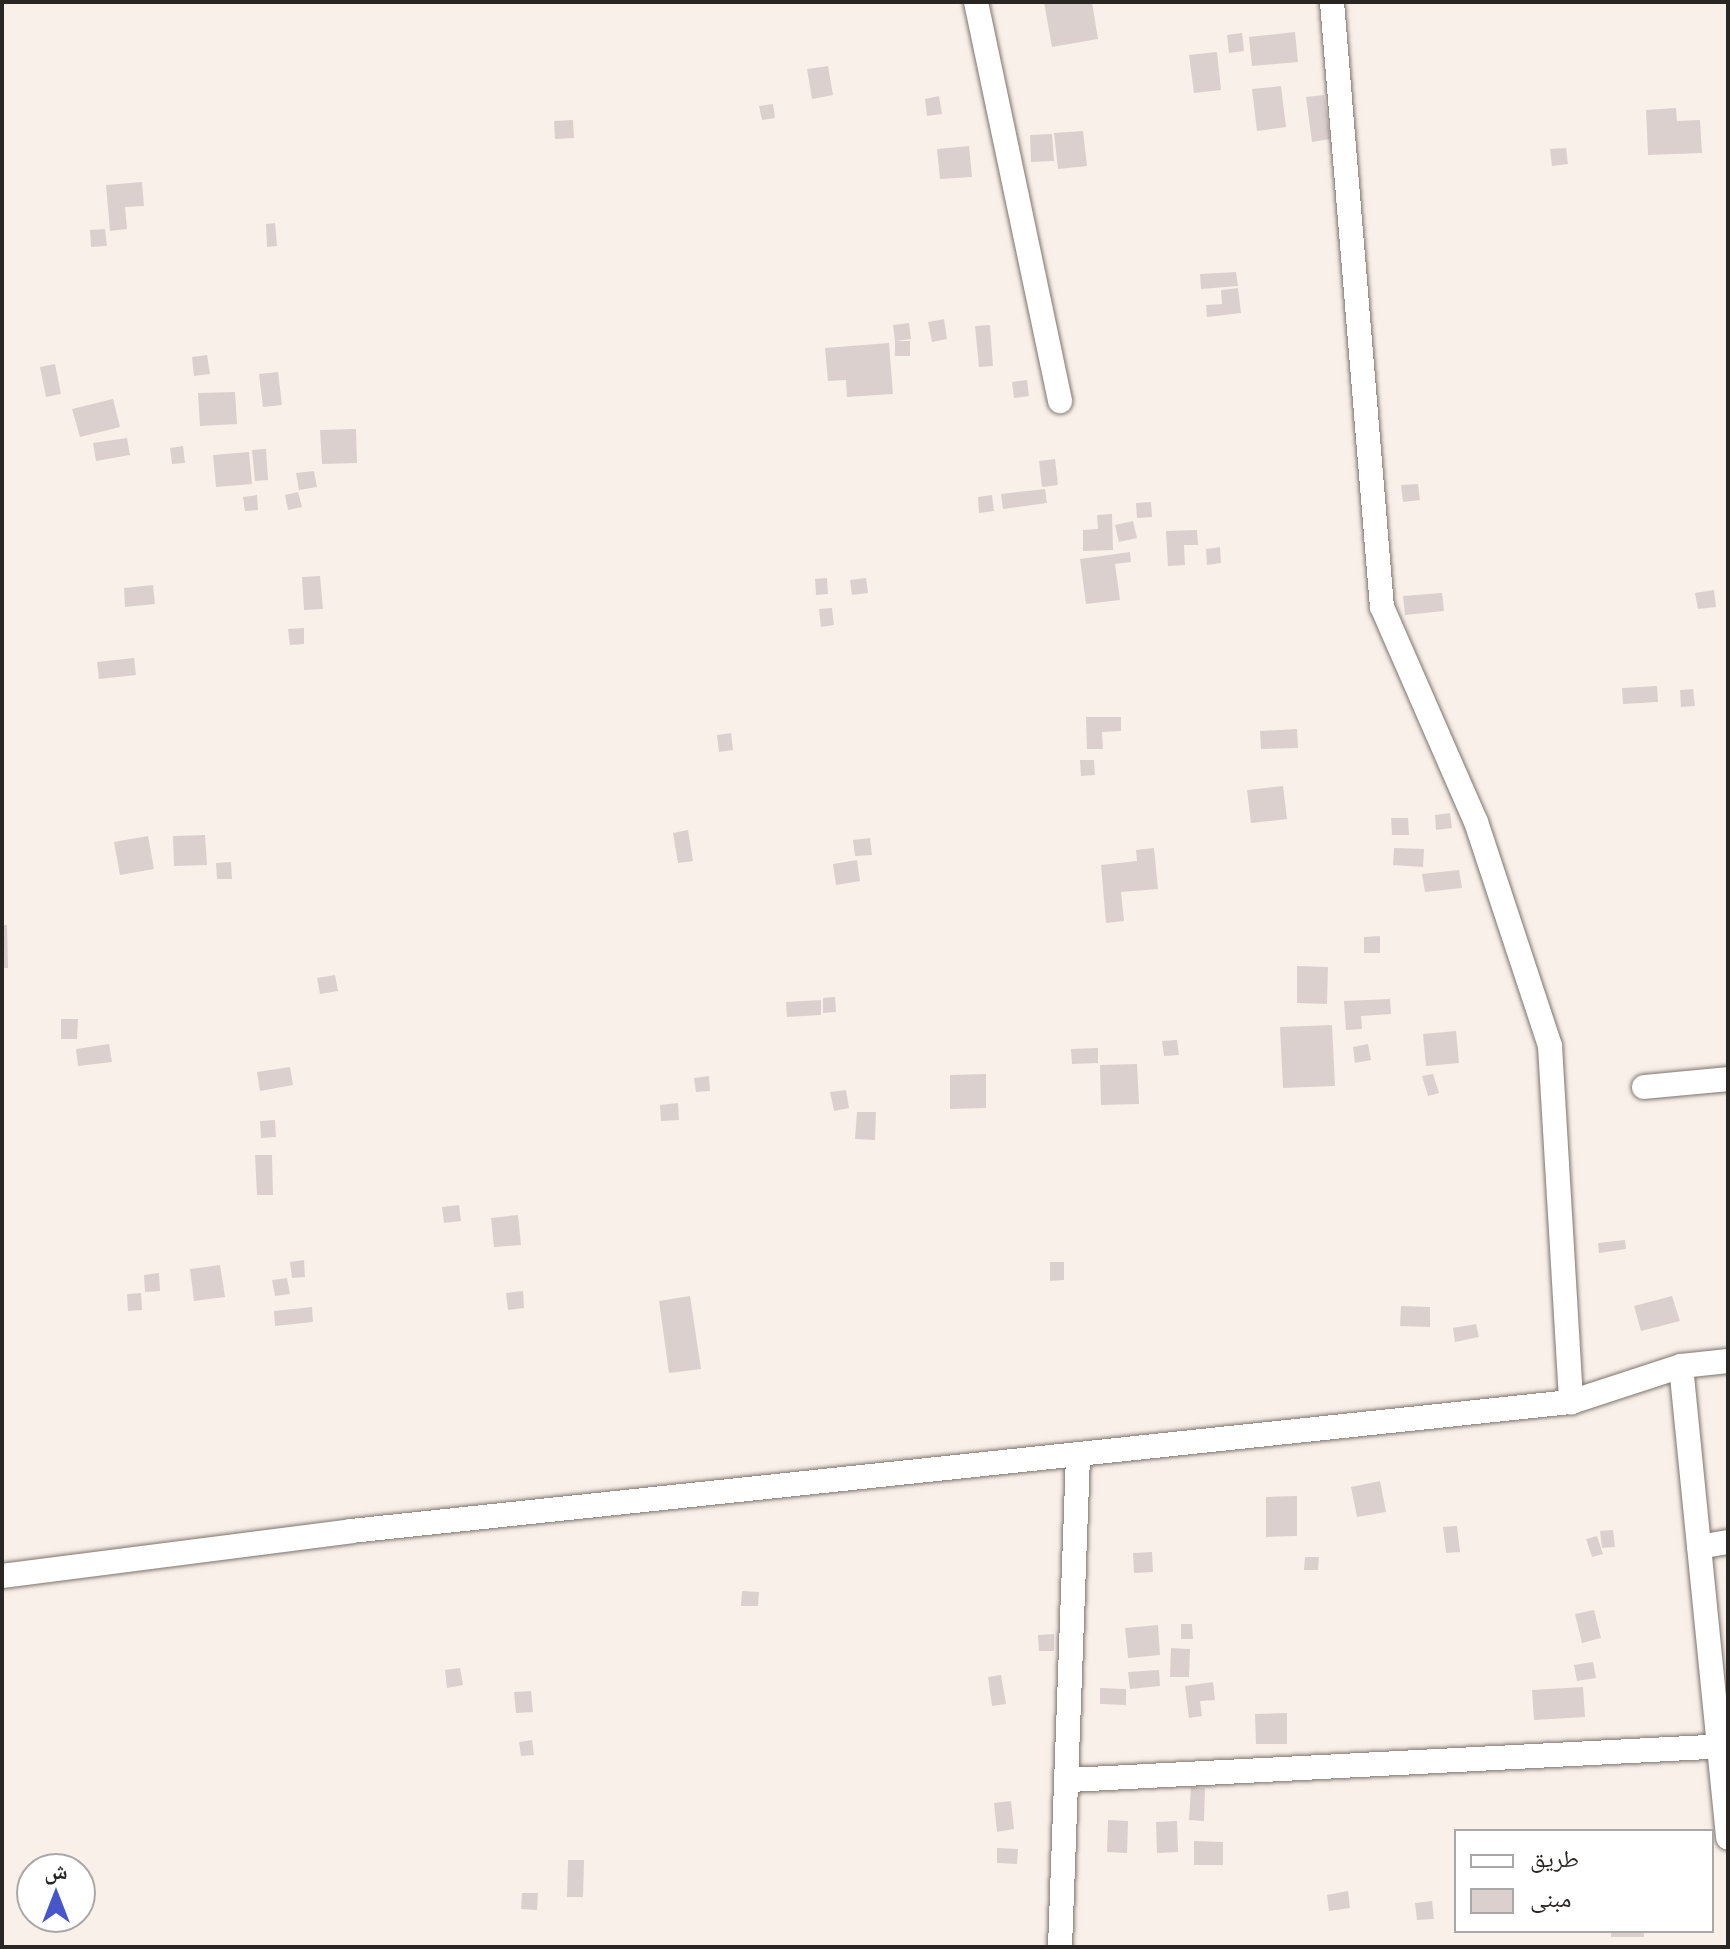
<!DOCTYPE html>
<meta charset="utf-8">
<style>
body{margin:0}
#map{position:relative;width:1730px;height:1949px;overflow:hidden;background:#faf0ea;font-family:Lato,"Noto Naskh Arabic",sans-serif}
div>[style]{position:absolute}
.building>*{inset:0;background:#dbd0cd}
.roads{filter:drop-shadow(0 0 2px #7b736d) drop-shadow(0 0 2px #7b736d)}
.minor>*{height:24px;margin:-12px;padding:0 12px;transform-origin:12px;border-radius:12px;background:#fff}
span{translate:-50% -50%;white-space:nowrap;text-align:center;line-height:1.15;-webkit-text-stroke:6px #fff;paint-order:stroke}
.frame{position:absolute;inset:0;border:4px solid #2a2624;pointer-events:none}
.legend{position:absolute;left:1454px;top:1829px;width:260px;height:104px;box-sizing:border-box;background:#fff;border:2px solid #aaa8a7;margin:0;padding:10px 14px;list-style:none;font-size:24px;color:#2a2624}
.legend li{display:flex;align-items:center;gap:16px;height:40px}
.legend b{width:40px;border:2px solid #aaa8a7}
.north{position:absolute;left:16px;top:1853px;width:80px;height:80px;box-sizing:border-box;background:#fff;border:2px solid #aaa8a7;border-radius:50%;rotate:0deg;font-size:22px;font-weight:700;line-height:32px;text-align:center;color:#2a2624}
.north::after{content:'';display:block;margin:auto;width:28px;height:36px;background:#4757cb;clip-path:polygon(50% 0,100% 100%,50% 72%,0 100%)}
</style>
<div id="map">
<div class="building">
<i style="clip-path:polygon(1044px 2px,1092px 2px,1098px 39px,1052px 47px)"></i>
<i style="clip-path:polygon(1295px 32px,1298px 62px,1252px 66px,1249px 37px)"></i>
<i style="clip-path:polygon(1242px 33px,1244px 51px,1229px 53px,1227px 35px)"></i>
<i style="clip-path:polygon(1217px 52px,1221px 90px,1194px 93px,1189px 55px)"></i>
<i style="clip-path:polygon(828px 66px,833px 95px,812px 99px,807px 69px)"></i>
<i style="clip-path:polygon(1281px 86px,1286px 127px,1257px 131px,1252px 89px)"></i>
<i style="clip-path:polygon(1324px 95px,1330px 139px,1312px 142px,1306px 97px)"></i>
<i style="clip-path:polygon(939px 96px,942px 114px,927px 116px,925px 99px)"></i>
<i style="clip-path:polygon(773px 104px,775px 118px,762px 120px,759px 106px)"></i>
<i style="clip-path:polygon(1676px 108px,1677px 121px,1700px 120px,1702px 153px,1648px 155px,1646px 110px)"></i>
<i style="clip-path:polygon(573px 120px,574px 138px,555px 139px,554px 121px)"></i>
<i style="clip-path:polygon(1083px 131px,1087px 166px,1058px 169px,1054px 133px)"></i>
<i style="clip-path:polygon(1052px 134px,1054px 161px,1031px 162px,1030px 135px)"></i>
<i style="clip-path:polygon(969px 146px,972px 177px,940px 179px,937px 149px)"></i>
<i style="clip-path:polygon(1566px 148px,1568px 164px,1552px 166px,1550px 149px)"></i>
<i style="clip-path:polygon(142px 182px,144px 206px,125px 207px,127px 229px,110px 231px,106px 185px)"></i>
<i style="clip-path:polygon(275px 223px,277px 246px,267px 247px,266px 224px)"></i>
<i style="clip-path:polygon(105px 229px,107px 246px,91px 247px,90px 230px)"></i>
<i style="clip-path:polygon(1236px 272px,1238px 286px,1201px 289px,1200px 274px)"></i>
<i style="clip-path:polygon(1238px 288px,1241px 313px,1207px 317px,1206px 305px,1222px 304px,1221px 290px)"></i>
<i style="clip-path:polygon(944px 319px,947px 339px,932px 342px,928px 322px)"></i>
<i style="clip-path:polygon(909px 323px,911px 339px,895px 341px,893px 325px)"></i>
<i style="clip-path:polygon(990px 325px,993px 366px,979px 367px,975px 326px)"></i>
<i style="clip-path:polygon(895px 341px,910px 341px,910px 356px,895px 356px)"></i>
<i style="clip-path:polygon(889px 343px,893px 394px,847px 397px,846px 380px,828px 381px,825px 348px)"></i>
<i style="clip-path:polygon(207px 355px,210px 374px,194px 376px,192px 357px)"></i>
<i style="clip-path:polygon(55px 364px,61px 394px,46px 397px,40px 367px)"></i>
<i style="clip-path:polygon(278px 372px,282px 405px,263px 407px,259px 374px)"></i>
<i style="clip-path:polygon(1027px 380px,1029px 396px,1014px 398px,1012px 382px)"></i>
<i style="clip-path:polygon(235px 392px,237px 424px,200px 426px,198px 393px)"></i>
<i style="clip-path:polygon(113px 399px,120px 427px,80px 437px,72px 409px)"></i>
<i style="clip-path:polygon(356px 429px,357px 463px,322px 464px,320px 430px)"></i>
<i style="clip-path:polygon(127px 438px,130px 455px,96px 461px,93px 443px)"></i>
<i style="clip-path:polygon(183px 446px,185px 463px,172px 464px,170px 448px)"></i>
<i style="clip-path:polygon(266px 449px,268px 480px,255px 481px,252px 450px)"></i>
<i style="clip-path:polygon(249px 452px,252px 484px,216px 487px,213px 455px)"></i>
<i style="clip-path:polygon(1055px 459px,1058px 485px,1042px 487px,1039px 461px)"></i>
<i style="clip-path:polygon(314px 471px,317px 487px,299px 490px,296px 473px)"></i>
<i style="clip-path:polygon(1418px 484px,1420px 500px,1403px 502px,1401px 485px)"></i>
<i style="clip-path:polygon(1045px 489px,1047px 503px,1003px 509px,1001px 494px)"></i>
<i style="clip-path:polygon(298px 492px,302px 507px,288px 510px,285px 495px)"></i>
<i style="clip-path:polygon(257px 495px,258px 510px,245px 511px,243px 497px)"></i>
<i style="clip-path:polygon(992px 495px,994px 511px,979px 513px,978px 497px)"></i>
<i style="clip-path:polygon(1151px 502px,1152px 517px,1137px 518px,1136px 503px)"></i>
<i style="clip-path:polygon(1112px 514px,1113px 550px,1083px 551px,1083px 530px,1098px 529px,1097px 515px)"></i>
<i style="clip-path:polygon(1133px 521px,1137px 538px,1119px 542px,1115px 525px)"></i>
<i style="clip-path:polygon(1197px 530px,1198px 545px,1184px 545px,1185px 565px,1168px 566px,1166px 531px)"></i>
<i style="clip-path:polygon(1220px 547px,1221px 563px,1207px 565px,1206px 549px)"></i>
<i style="clip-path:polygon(1130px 552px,1131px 562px,1115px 564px,1120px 600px,1086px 604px,1080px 559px)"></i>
<i style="clip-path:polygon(320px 576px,323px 609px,304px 610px,302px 577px)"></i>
<i style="clip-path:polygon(827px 578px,828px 594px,816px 595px,815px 579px)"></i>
<i style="clip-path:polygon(866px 578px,868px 593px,852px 595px,850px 580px)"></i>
<i style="clip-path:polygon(153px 585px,155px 604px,125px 607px,124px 588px)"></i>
<i style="clip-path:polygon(1714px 590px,1716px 607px,1698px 609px,1695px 593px)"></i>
<i style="clip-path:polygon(1442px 593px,1444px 611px,1405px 615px,1403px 596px)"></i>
<i style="clip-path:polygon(832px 608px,834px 625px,821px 627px,819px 609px)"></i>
<i style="clip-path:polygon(304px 628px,304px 644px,290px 645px,288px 629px)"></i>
<i style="clip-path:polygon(134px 658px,136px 675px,99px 679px,97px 662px)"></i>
<i style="clip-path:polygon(1657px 686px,1658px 702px,1623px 704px,1622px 688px)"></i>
<i style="clip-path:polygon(1693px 689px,1695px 706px,1681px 707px,1680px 690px)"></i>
<i style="clip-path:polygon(1086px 717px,1121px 717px,1121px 731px,1102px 732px,1103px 749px,1087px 749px)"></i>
<i style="clip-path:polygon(1297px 729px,1298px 748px,1261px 749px,1260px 731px)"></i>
<i style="clip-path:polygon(731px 733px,733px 750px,719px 752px,717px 735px)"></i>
<i style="clip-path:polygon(1080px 760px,1094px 760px,1095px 775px,1081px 776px)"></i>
<i style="clip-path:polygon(1283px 786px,1287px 819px,1251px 823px,1247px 790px)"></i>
<i style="clip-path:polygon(1450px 813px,1452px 828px,1436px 830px,1435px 815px)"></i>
<i style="clip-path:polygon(1391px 818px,1408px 818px,1409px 835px,1392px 835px)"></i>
<i style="clip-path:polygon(688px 830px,693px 861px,678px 863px,673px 833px)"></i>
<i style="clip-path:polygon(205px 835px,207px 865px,174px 866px,173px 836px)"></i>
<i style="clip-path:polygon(148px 836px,154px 869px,120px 875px,114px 842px)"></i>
<i style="clip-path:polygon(870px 838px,872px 855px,855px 856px,853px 840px)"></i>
<i style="clip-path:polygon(1154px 848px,1158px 889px,1121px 892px,1124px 921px,1106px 923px,1101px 865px,1137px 861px,1136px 850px)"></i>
<i style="clip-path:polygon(1394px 848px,1424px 849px,1423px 867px,1393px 865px)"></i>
<i style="clip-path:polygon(857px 860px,860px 881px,836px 885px,833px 864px)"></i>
<i style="clip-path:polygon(231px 862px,232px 879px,217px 879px,216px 863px)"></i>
<i style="clip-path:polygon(1459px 870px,1462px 888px,1425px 892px,1422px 874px)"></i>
<i style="clip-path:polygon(2px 925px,7px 925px,8px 968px,2px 968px)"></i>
<i style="clip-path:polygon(1380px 936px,1380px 953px,1364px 953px,1364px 937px)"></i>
<i style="clip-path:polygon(1297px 966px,1328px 967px,1327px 1004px,1297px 1003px)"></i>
<i style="clip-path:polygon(335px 975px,338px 991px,320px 994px,317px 978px)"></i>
<i style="clip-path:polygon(835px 997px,836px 1012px,823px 1013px,823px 998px)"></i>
<i style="clip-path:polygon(1390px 999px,1391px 1014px,1361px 1016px,1362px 1029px,1346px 1030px,1344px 1001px)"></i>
<i style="clip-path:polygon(821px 1000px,821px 1015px,787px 1017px,786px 1002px)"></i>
<i style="clip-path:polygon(61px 1019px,78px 1019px,77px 1039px,61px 1039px)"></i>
<i style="clip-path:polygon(1332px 1025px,1335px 1086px,1283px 1088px,1280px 1027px)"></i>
<i style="clip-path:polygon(1456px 1031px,1459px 1063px,1426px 1066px,1423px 1034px)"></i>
<i style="clip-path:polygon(1177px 1040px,1179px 1055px,1164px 1056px,1162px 1041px)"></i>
<i style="clip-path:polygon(109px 1044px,112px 1062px,78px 1066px,76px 1049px)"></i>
<i style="clip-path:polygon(1368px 1044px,1371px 1060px,1355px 1063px,1353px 1047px)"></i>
<i style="clip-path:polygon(1098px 1048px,1098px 1063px,1072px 1064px,1071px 1049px)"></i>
<i style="clip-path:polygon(1137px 1064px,1139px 1104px,1101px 1105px,1100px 1065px)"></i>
<i style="clip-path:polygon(290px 1067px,293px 1085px,260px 1091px,257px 1072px)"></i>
<i style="clip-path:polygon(986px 1074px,986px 1108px,950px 1109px,950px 1075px)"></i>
<i style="clip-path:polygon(1433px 1074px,1439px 1093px,1428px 1096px,1422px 1076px)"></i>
<i style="clip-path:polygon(709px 1076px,710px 1091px,696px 1092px,694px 1078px)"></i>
<i style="clip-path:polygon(846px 1090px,849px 1108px,834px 1111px,830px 1092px)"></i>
<i style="clip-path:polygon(678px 1103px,679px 1120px,661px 1121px,660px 1105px)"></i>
<i style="clip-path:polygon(857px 1112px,876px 1112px,875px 1140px,855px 1139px)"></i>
<i style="clip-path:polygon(275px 1120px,276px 1137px,261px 1138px,260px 1121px)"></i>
<i style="clip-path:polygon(255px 1155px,272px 1155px,273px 1195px,257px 1195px)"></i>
<i style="clip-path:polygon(459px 1205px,461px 1221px,444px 1223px,442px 1207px)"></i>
<i style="clip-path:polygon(518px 1215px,521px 1245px,494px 1247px,491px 1218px)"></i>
<i style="clip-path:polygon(1625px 1240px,1626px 1249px,1599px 1253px,1598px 1243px)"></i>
<i style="clip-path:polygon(304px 1260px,305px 1277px,292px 1278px,290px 1262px)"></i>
<i style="clip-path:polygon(1050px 1262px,1064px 1262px,1064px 1280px,1050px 1281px)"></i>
<i style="clip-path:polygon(220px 1265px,225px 1297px,194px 1301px,190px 1269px)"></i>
<i style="clip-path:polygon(159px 1273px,160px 1291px,145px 1292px,144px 1275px)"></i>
<i style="clip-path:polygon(287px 1278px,290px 1294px,275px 1296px,272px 1280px)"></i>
<i style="clip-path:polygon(523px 1291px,524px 1308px,508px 1310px,506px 1293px)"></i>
<i style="clip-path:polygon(141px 1293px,142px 1310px,128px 1311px,127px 1294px)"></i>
<i style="clip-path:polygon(690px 1296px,701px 1369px,669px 1373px,659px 1301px)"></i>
<i style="clip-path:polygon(1672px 1296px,1680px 1321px,1641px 1331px,1634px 1306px)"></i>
<i style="clip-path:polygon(1401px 1306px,1430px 1307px,1430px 1327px,1400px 1326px)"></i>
<i style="clip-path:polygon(312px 1307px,313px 1322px,275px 1326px,274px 1311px)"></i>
<i style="clip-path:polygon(1476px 1324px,1479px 1337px,1455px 1342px,1453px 1328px)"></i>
<i style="clip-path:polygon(1380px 1481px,1386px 1512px,1357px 1517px,1351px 1487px)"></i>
<i style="clip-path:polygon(1297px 1496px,1297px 1536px,1266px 1537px,1266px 1497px)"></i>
<i style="clip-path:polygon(1457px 1526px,1460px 1552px,1446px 1553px,1443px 1527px)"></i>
<i style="clip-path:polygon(1613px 1530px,1615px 1547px,1602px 1548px,1600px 1531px)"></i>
<i style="clip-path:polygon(1597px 1536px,1603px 1554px,1592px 1557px,1586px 1539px)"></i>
<i style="clip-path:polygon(1152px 1552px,1153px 1572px,1134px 1573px,1133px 1553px)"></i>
<i style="clip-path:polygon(1305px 1557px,1319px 1557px,1318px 1570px,1304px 1570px)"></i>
<i style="clip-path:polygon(742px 1591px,759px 1592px,758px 1606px,741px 1606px)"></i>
<i style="clip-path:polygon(1594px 1610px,1601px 1638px,1582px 1643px,1575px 1614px)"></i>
<i style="clip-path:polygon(1181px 1624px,1192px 1624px,1193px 1639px,1181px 1639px)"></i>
<i style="clip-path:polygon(1158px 1625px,1160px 1655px,1128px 1658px,1125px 1628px)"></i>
<i style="clip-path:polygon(1054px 1634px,1054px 1651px,1039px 1651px,1038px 1635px)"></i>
<i style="clip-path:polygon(1171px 1648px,1190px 1649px,1189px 1677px,1170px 1677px)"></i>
<i style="clip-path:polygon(1593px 1662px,1596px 1678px,1577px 1681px,1574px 1665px)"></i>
<i style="clip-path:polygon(460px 1668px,463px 1685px,447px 1688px,445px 1670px)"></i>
<i style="clip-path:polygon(1159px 1670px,1160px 1686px,1130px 1689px,1128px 1672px)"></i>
<i style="clip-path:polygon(1001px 1675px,1006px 1704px,992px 1706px,988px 1677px)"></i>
<i style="clip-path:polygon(1213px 1682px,1215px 1700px,1200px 1701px,1202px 1716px,1189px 1718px,1185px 1686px)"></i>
<i style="clip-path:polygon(1583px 1687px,1585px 1717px,1534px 1720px,1532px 1690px)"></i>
<i style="clip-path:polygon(1100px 1688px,1126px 1689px,1126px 1705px,1100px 1704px)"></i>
<i style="clip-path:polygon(531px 1691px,533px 1712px,516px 1713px,514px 1692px)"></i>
<i style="clip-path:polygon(1287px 1713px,1287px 1744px,1256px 1744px,1255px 1714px)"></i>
<i style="clip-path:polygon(532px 1740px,534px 1755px,521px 1756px,519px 1742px)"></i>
<i style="clip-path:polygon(1191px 1787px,1205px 1788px,1204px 1821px,1189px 1820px)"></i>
<i style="clip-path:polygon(1011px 1801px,1014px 1829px,997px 1832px,994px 1803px)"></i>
<i style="clip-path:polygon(1108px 1820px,1128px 1821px,1127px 1853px,1107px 1852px)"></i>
<i style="clip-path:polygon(1177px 1821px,1178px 1852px,1157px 1853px,1156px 1822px)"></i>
<i style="clip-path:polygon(1194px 1841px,1223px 1842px,1223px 1865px,1194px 1865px)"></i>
<i style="clip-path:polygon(997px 1848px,1018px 1849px,1017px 1864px,997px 1863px)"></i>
<i style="clip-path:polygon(568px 1860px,584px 1860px,583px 1897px,567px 1897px)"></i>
<i style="clip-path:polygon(1348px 1891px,1350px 1908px,1329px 1911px,1327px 1895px)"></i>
<i style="clip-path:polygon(522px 1893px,538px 1893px,537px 1910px,521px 1909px)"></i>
<i style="clip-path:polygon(1432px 1901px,1434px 1919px,1417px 1920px,1415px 1903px)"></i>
<i style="clip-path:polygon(1611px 1931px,1644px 1931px,1644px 1937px,1611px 1937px)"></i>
</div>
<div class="roads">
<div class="minor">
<i style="left:976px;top:2px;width:408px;rotate:78.1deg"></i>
<i style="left:1332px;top:2px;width:607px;rotate:85.28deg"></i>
<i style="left:1382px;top:607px;width:235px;rotate:66.4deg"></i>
<i style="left:1476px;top:822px;width:236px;rotate:71.7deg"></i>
<i style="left:1550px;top:1046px;width:357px;rotate:86.6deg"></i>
<i style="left:1644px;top:1087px;width:84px;rotate:-5.4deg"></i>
<i style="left:1728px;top:1361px;width:47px;rotate:173.9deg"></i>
<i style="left:1681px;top:1366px;width:474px;rotate:84.3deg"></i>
<i style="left:1699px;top:1547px;width:29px;rotate:-10deg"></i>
<i style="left:2px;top:1576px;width:352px;rotate:-7.3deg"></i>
<i style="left:351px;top:1531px;width:1227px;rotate:-6.04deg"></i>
<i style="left:1571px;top:1402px;width:116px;rotate:-18.1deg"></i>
<i style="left:1070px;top:1780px;width:659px;rotate:-2.96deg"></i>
<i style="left:1060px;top:1947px;width:491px;rotate:-87.9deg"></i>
</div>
</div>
<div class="frame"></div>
<ul class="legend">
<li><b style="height:10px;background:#fff"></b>طريق</li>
<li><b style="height:22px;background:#dbd0cd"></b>مبنى</li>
</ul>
<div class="north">ش</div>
</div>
